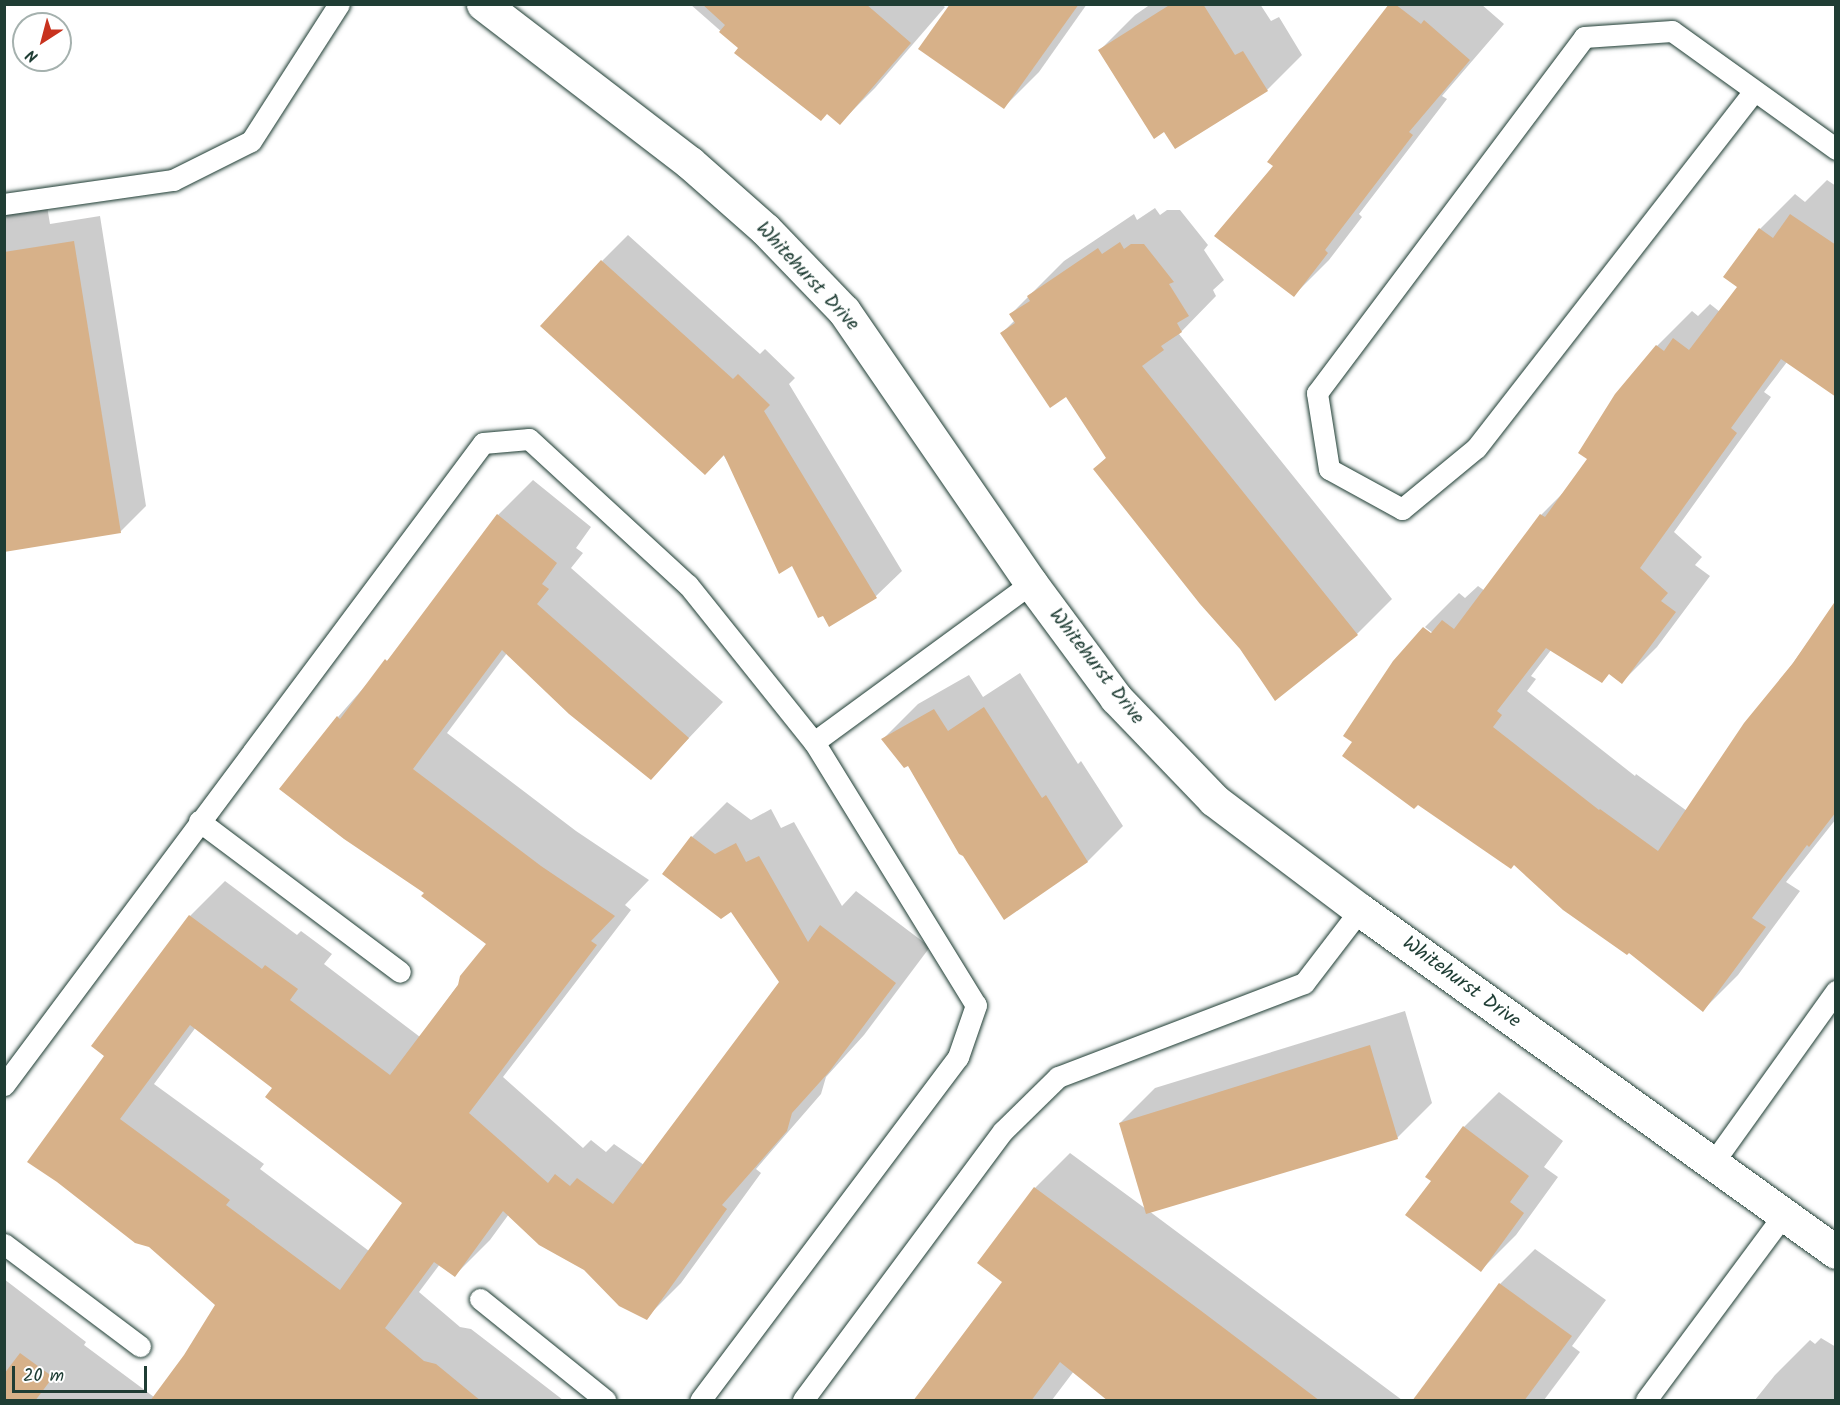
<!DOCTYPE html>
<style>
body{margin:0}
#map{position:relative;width:1840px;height:1405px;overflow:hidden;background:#fff;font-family:Kalam,sans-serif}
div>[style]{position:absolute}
.shadow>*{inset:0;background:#0003}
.building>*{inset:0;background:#d7b189}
.roads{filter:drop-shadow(0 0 2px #1f3d34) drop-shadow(0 0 2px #1f3d34)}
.lane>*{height:21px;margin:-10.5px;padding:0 10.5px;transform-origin:10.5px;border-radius:10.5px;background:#fff}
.secondary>*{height:33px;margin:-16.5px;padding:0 16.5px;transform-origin:16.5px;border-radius:16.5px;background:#fff}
span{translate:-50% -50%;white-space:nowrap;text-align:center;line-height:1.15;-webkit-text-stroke:4.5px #fff;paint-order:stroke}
.street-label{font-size:20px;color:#1f3d34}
.frame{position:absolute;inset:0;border:6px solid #1f3d34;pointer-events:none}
.north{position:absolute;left:12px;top:12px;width:60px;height:60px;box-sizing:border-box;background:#fff;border:2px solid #a5b1ae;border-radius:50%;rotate:216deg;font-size:16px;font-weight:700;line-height:24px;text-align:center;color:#1f3d34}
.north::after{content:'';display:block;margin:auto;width:21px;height:27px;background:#c8321e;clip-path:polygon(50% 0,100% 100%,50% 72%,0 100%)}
.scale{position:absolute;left:12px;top:1366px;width:135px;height:27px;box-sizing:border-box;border:3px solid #1f3d34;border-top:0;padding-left:8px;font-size:18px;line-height:21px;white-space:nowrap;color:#1f3d34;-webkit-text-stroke:4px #fff;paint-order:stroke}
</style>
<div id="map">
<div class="shadow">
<i style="clip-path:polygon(690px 4px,941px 4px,945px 7px,875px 88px,840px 123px,740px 48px)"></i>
<i style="clip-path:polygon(954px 4px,1087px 4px,1039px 72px,1004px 107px)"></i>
<i style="clip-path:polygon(1151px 4px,1260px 4px,1271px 21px,1279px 17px,1302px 55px,1267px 90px,1100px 50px,1135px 15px)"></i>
<i style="clip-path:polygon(1391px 4px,1481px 4px,1504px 24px,1442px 96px,1447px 99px,1359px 214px,1362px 217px,1329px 260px,1294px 295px,1275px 166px)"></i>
<i style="clip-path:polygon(1827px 180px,1836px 186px,1836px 395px,1787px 362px,1764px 392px,1771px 397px,1674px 532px,1702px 557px,1695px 565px,1710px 576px,1657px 647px,1622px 682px,1610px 673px,1551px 650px,1531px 676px,1536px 679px,1527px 691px,1635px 776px,1636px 774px,1687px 811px,1836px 603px,1836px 819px,1786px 882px,1800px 891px,1738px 975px,1703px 1010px,1629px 951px,1424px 631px,1438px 637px,1425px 627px,1459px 593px,1465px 598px,1478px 586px,1485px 591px,1541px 515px,1570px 486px,1590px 459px,1657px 346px,1692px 311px,1698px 316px,1710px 304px,1720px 312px,1739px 286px,1760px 229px,1795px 194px,1805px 202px)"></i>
<i style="clip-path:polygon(46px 200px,50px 224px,100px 216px,146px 506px,120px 532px,4px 550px,4px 207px)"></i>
<i style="clip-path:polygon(1155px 208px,1160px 215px,1167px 210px,1180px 210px,1208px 245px,1204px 250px,1224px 280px,1213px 290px,1216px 296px,1179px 334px,1392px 599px,1357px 634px,1275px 699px,1241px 648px,1095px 469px,1107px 457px,1066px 395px,1002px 333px,1015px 320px,1011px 314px,1064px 261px,1134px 214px,1137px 220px)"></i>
<i style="clip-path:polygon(628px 235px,760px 354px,765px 349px,795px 378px,789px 384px,902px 571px,876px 596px,829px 624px,602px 261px)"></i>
<i style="clip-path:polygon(evenodd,533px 480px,591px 527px,576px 548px,583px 553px,571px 568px,723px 702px,651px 778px,507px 653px,447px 733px,576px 831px,649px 880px,625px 905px,631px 910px,503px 1077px,583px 1148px,591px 1140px,606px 1152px,614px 1144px,644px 1165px,780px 982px,692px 837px,727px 802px,751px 820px,771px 809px,781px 828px,794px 822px,842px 906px,856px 891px,930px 947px,864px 1035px,826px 1077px,821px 1094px,756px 1169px,761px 1173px,681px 1283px,646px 1318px,585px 1268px,509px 1214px,490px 1240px,455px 1275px,440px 1264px,419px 1292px,460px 1327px,471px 1329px,563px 1400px,4px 1400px,4px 1279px,86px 1342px,84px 1345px,154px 1397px,185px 1355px,217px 1305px,149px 1246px,135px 1241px,106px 1056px,190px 916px,225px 881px,297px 935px,301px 931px,332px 954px,324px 964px,420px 1037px,488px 944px,426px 892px,338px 717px,402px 644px,498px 515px,533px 480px,196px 1027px,275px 1087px,404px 1202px,369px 1251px,260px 1169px,264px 1164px,154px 1084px,196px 1027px)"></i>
<i style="clip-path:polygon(1020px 673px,1078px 764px,1081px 761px,1123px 826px,1088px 861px,1005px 918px,909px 763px,883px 739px,918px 704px,969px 675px,983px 697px)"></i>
<i style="clip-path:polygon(1405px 1011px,1432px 1103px,1397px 1138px,1149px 1211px,1402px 1400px,1142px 1400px,1074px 1371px,1052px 1400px,920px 1400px,1004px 1281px,979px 1263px,1035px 1188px,1070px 1153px,1146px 1209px,1120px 1123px,1155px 1088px)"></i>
<i style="clip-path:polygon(1499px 1092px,1563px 1141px,1544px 1167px,1558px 1177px,1516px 1235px,1481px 1270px,1433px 1181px,1464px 1127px)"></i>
<i style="clip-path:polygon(1535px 1249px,1606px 1300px,1572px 1346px,1580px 1352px,1544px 1400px,1414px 1400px,1500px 1284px)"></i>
<i style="clip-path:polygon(1821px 1338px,1836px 1347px,1836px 1400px,1755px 1400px,1775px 1375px,1810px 1340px,1815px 1344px)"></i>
</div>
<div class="building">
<i style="clip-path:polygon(702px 4px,866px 4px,911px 43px,840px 125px,827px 114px,821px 121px,734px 53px,738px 48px,719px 32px,725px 25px)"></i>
<i style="clip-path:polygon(950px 4px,1079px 4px,1004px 109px,918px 49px)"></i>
<i style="clip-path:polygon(1171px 4px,1203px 4px,1235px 55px,1243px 51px,1268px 91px,1175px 149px,1164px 132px,1154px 139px,1098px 50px)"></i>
<i style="clip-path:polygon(1389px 4px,1395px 4px,1421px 24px,1424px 20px,1470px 60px,1409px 132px,1413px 135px,1325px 250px,1328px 253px,1294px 297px,1214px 236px,1273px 166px,1267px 162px)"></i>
<i style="clip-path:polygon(1790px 214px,1836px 245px,1836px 397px,1781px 359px,1731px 428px,1737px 433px,1640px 568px,1668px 593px,1661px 601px,1676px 612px,1622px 684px,1609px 674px,1602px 683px,1546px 648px,1497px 711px,1502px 715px,1493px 727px,1599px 810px,1600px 809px,1658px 851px,1744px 723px,1793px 663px,1836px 600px,1836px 812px,1809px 847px,1807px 845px,1752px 918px,1766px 927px,1703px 1012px,1629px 953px,1627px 955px,1563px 910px,1514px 865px,1511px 869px,1418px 805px,1414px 809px,1342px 756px,1352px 742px,1343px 736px,1393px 661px,1423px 627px,1431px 633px,1442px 620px,1454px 629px,1540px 514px,1545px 517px,1587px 459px,1578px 453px,1615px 394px,1656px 345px,1664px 351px,1673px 338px,1689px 350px,1737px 287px,1723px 277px,1759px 228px,1773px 238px)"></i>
<i style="clip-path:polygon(74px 241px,121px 533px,4px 552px,4px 252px)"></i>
<i style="clip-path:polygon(1120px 242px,1124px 249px,1131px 244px,1144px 244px,1174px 282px,1169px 284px,1189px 316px,1177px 323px,1182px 332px,1161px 346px,1164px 350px,1142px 366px,1358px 635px,1275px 701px,1240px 649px,1200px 604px,1093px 469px,1106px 458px,1066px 397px,1050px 408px,1000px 333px,1015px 323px,1009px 314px,1030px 301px,1027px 296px,1098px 248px,1102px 254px)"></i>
<i style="clip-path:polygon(601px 260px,733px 379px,738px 374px,770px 405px,764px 411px,877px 598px,829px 627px,823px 616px,818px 618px,792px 566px,779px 574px,724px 455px,705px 475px,540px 326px)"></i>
<i style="clip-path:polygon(evenodd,497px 514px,557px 563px,542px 584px,549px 589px,537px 604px,689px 738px,651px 780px,569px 714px,502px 650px,413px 769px,541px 866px,615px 916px,591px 941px,597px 945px,469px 1113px,548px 1183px,555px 1174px,570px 1186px,577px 1178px,613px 1204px,779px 982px,731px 912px,721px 919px,662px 874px,691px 836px,715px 854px,736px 843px,746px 862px,759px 856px,808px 942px,820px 925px,896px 983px,829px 1072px,792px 1113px,787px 1131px,722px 1205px,727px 1209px,647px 1320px,619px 1306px,584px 1270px,539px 1245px,503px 1211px,455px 1277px,434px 1262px,385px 1328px,424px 1361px,436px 1364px,481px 1401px,150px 1401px,184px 1355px,215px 1305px,149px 1247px,135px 1243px,57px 1182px,27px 1162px,104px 1056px,91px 1046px,189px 915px,262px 969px,265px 965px,298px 989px,290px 1000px,390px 1075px,458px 985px,460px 976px,486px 944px,421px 896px,424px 893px,344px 839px,279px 789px,337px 716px,340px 719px,385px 659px,387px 661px,497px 514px,190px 1025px,272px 1088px,265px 1097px,402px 1203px,340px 1290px,226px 1205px,230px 1200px,120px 1119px,190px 1025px)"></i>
<i style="clip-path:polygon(984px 707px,1042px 798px,1046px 795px,1088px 862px,1004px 920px,963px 856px,959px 854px,908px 766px,904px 768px,881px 739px,934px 709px,948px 731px)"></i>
<i style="clip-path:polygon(1370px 1045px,1398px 1139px,1146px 1214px,1119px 1123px)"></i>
<i style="clip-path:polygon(1463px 1126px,1529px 1176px,1510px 1202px,1524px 1213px,1481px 1272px,1405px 1215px,1431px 1181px,1425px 1177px)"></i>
<i style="clip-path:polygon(1034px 1187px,1200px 1310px,1320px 1401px,1108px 1401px,1060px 1362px,1031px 1401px,913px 1401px,1002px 1282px,977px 1263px)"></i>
<i style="clip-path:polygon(1499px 1283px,1572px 1336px,1524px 1401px,1412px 1401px)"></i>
<i style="clip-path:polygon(20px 1353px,53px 1377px,35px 1401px,4px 1401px,4px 1374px)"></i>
</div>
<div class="roads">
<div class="lane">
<i style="left:1754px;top:91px;width:452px;rotate:127.9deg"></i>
<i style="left:1476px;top:448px;width:96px;rotate:140.5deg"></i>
<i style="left:1402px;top:509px;width:83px;rotate:-151.3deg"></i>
<i style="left:1329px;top:469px;width:77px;rotate:-99deg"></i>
<i style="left:1317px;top:393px;width:445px;rotate:-53.1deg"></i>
<i style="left:1584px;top:37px;width:88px;rotate:-3.9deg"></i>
<i style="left:1672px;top:31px;width:202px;rotate:35.7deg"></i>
<i style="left:4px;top:204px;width:171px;rotate:-8.1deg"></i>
<i style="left:173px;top:180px;width:87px;rotate:-26.6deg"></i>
<i style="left:251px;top:141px;width:163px;rotate:-57.3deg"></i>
<i style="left:814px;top:742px;width:269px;rotate:-36.2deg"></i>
<i style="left:199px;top:821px;width:251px;rotate:36.9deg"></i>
<i style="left:4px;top:1085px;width:801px;rotate:-53.27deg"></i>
<i style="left:483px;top:443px;width:46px;rotate:-5deg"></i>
<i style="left:529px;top:439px;width:216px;rotate:42.6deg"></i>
<i style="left:688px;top:585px;width:201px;rotate:51.3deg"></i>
<i style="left:814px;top:742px;width:309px;rotate:58.4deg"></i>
<i style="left:976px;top:1005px;width:55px;rotate:109.1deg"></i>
<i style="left:958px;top:1057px;width:429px;rotate:126.9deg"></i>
<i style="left:1712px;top:1164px;width:213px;rotate:-54.4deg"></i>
<i style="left:4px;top:1244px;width:170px;rotate:36.9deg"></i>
<i style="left:480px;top:1299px;width:161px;rotate:38.9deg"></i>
<i style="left:803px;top:1400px;width:335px;rotate:-53.4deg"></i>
<i style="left:1003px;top:1131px;width:77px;rotate:-44.5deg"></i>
<i style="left:1058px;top:1077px;width:263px;rotate:-20.9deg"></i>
<i style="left:1304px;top:983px;width:92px;rotate:-52.5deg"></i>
<i style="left:1646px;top:1400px;width:232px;rotate:-53.4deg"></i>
</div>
<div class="secondary">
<i style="left:483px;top:4px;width:260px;rotate:37.5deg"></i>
<i style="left:689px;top:162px;width:101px;rotate:41.4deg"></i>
<i style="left:765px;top:229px;width:114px;rotate:46.1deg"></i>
<i style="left:844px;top:311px;width:330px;rotate:55.5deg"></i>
<i style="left:1031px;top:583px;width:143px;rotate:53.5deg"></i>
<i style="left:1116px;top:698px;width:141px;rotate:46.1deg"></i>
<i style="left:1214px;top:800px;width:183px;rotate:37deg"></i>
<i style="left:1360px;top:910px;width:586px;rotate:35.7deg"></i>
</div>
</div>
<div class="street-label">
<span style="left:807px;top:277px;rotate:47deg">Whitehurst Drive</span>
<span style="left:1096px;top:667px;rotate:52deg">Whitehurst Drive</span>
<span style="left:1461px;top:983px;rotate:36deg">Whitehurst Drive</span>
</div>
<div class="frame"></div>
<div class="north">N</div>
<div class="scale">20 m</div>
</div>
